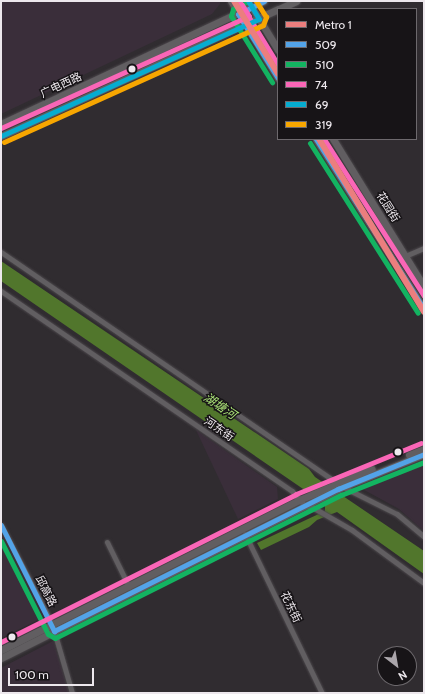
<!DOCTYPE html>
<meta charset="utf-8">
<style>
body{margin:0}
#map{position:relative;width:425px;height:694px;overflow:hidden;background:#302c30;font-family:Cabin,"Noto Sans SC",sans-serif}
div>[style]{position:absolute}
.built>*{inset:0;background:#3a2e3a}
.water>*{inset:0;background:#51762c}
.roads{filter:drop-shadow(0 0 1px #4b474b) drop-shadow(0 0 1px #4b474b)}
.minor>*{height:5px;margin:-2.5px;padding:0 2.5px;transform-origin:2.5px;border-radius:2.5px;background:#615e61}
.secondary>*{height:7px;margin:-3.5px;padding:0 3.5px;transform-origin:3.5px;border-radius:3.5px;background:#615e61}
.bus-1>*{height:5px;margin:-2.5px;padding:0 2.5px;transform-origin:2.5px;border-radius:2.5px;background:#53a3e8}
.bus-2>*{height:5px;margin:-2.5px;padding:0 2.5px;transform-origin:2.5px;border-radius:2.5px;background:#13b361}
.bus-3>*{height:5px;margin:-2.5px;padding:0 2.5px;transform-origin:2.5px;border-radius:2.5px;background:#fa66b7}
.bus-4>*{height:5px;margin:-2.5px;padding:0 2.5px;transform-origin:2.5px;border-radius:2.5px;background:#06acd0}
.bus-5>*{height:5px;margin:-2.5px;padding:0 2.5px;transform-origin:2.5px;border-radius:2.5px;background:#f7a600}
.metro-1>*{height:6px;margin:-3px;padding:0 3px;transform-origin:3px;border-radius:3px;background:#eb7e7e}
.dots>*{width:11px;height:11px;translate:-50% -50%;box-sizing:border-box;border:2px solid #171417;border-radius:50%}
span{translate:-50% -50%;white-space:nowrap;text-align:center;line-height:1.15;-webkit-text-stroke:3px #171417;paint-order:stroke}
.street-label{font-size:11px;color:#ede8ed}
.water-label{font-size:12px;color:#abe378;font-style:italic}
.frame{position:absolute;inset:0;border:2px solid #ede8ed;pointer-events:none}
.legend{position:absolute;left:277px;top:8px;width:140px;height:132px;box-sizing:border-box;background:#171417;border:1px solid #6d696d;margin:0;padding:5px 7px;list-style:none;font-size:12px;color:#ede8ed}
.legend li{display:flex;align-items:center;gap:8px;height:20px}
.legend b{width:20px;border:1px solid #6d696d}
.north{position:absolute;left:377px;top:646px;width:40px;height:40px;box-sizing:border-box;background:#171417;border:1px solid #6d696d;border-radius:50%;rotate:149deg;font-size:11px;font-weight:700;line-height:16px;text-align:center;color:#ede8ed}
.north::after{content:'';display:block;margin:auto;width:14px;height:18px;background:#aba6ab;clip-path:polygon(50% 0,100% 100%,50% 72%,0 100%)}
.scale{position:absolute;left:8px;top:668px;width:86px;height:18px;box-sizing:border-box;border:2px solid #ede8ed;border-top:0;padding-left:5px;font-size:12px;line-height:14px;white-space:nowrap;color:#ede8ed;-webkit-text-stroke:3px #171417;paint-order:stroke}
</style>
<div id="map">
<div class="built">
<i style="clip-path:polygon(1px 1px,220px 1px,220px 4px,212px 14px,1px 114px)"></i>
<i style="clip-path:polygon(196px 430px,277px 487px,278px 499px,238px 519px)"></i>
<i style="clip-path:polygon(424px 459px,424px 531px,399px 509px,357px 486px,357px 483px,383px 472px)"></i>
<i style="clip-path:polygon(1px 533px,44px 617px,1px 638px)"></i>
<i style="clip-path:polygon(53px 641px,69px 693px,1px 693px,1px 668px)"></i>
</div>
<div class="water">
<i style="clip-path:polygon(1px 261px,309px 469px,315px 477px,424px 551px,424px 574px,337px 512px,317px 520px,309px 527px,261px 550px,257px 543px,325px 511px,325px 504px,1px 281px)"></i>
</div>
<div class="roads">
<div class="minor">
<i style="left:1px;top:252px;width:415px;rotate:34.5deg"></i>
<i style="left:343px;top:487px;width:60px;rotate:26.6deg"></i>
<i style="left:397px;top:514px;width:35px;rotate:40deg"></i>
<i style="left:405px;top:256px;width:21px;rotate:-23deg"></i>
<i style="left:1px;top:291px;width:353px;rotate:34.5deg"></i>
<i style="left:292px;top:491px;width:20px;rotate:49deg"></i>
<i style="left:305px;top:506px;width:7px;rotate:8deg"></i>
<i style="left:312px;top:507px;width:46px;rotate:29.9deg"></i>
<i style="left:352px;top:530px;width:89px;rotate:36.4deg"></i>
<i style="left:1px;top:525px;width:111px;rotate:62.7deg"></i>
<i style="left:52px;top:624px;width:72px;rotate:73.8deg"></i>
<i style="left:245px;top:534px;width:177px;rotate:64.2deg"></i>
<i style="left:107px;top:542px;width:50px;rotate:63.9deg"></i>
</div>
<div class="secondary">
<i style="left:231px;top:1px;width:90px;rotate:58.6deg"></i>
<i style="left:248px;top:1px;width:57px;rotate:58.5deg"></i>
<i style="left:279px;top:9px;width:19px;rotate:-25deg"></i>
<i style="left:1px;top:124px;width:290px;rotate:-25.1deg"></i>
<i style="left:1px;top:136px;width:305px;rotate:-24.6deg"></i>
<i style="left:316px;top:139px;width:201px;rotate:57.6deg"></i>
<i style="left:333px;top:139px;width:174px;rotate:58.4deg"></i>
<i style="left:409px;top:455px;width:16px;rotate:-22deg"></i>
<i style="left:1px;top:650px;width:334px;rotate:-26.7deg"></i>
<i style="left:299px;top:500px;width:79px;rotate:-23deg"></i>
<i style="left:1px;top:658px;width:377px;rotate:-26.6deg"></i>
<i style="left:338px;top:489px;width:93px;rotate:-22.1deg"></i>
</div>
</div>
<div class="bus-1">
<i style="left:264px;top:1px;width:29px;rotate:153deg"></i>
<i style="left:238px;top:14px;width:75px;rotate:58deg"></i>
<i style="left:316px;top:139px;width:201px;rotate:57.6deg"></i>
<i style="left:1px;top:525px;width:119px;rotate:63.4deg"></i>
<i style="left:54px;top:631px;width:318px;rotate:-26.6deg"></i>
<i style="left:338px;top:489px;width:93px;rotate:-22.1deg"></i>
</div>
<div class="bus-2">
<i style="left:248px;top:1px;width:17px;rotate:152deg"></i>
<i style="left:233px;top:9px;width:7px;rotate:106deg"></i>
<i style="left:231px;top:16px;width:78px;rotate:58.2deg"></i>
<i style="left:310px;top:143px;width:201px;rotate:57.6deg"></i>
<i style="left:1px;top:541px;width:104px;rotate:63.2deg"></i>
<i style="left:48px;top:634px;width:8px;rotate:30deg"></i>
<i style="left:55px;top:638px;width:320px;rotate:-26.6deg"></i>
<i style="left:341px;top:495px;width:89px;rotate:-21.7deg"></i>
</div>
<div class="bus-3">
<i style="left:239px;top:1px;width:75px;rotate:58.6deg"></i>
<i style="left:1px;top:128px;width:272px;rotate:-24.3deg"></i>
<i style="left:249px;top:16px;width:13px;rotate:-122deg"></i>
<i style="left:324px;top:139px;width:186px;rotate:57.5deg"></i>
<i style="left:1px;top:642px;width:330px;rotate:-26.6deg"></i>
<i style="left:296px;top:494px;width:135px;rotate:-22.2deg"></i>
</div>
<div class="bus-4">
<i style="left:1px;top:136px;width:283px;rotate:-24.4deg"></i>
<i style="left:259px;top:19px;width:21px;rotate:-121deg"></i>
</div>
<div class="bus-5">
<i style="left:4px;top:142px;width:284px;rotate:-24.3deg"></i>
<i style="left:263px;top:25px;width:9px;rotate:-69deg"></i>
<i style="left:266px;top:17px;width:19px;rotate:-122deg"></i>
</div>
<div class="metro-1">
<i style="left:234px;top:1px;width:85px;rotate:58.9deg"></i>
<i style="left:319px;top:139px;width:202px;rotate:58.7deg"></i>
</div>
<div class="dots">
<i style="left:132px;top:69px;background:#ede8ed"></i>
<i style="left:398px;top:452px;background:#ede8ed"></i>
<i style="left:12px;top:637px;background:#ede8ed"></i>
</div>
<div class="street-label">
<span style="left:61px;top:85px;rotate:-25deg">广电西路</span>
<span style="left:388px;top:207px;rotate:58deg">花园街</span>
<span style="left:219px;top:429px;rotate:34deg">河东街</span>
<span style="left:46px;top:591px;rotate:63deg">邱高路</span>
<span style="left:291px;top:607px;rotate:64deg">花东街</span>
</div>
<div class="water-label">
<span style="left:220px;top:406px;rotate:34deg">湖塘河</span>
</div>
<div class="frame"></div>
<ul class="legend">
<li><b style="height:5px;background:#eb7e7e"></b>Metro 1</li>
<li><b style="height:5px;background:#53a3e8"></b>509</li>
<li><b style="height:5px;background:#13b361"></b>510</li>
<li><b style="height:5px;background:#fa66b7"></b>74</li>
<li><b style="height:5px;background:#06acd0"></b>69</li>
<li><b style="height:5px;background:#f7a600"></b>319</li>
</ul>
<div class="north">N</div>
<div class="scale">100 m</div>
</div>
